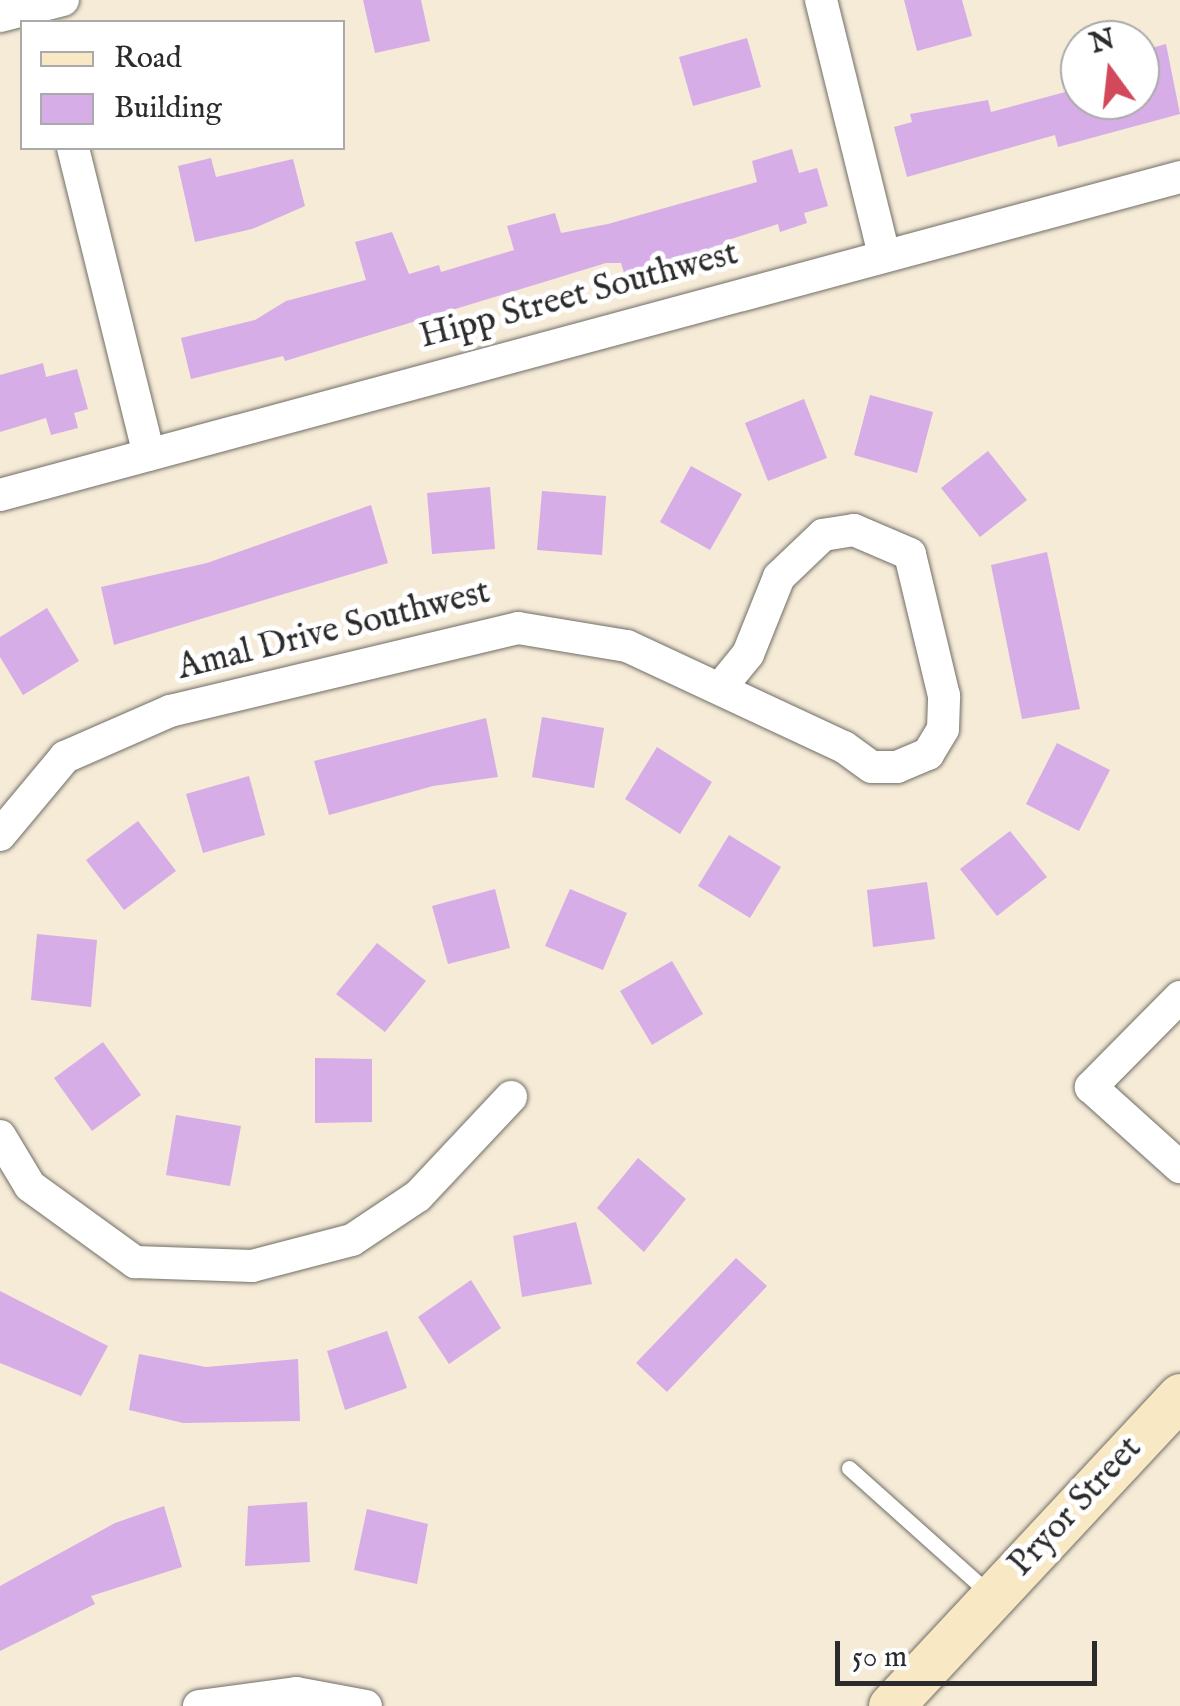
<!DOCTYPE html>
<style>
body{margin:0}
#map{position:relative;width:1180px;height:1706px;overflow:hidden;background:#f5ebd7;font-family:"IM FELL English",serif}
div>[style]{position:absolute}
.building>*{inset:0;background:#d6ade6}
.roads{filter:drop-shadow(0 0 2px #726e67) drop-shadow(0 0 2px #726e67)}
.service>*{height:15px;margin:-7.5px;padding:0 7.5px;transform-origin:7.5px;border-radius:7.5px;background:#fff}
.minor>*{height:32px;margin:-16px;padding:0 16px;transform-origin:16px;border-radius:16px;background:#fff}
.secondary>*{height:45px;margin:-22.5px;padding:0 22.5px;transform-origin:22.5px;border-radius:22.5px;background:#f8e8c3}
span{translate:-50% -50%;white-space:nowrap;text-align:center;line-height:1.15;-webkit-text-stroke:10px #fff;paint-order:stroke}
.street-label{font-size:35px;color:#2b2b2b}
.legend{position:absolute;left:20px;top:20px;width:325px;height:130px;box-sizing:border-box;background:#fff;border:2px solid #aaa;margin:0;padding:12px 18px;list-style:none;font-size:30px;color:#2b2b2b}
.legend li{display:flex;align-items:center;gap:20px;height:50px}
.legend b{width:50px;border:2px solid #aaa}
.north{position:absolute;left:1060px;top:20px;width:100px;height:100px;box-sizing:border-box;background:#fff;border:2px solid #aaa;border-radius:50%;rotate:345deg;font-size:28px;font-weight:700;line-height:40px;text-align:center;color:#2b2b2b}
.north::after{content:'';display:block;margin:auto;width:35px;height:45px;background:#d1495b;clip-path:polygon(50% 0,100% 100%,50% 72%,0 100%)}
.scale{position:absolute;left:835px;top:1641px;width:262px;height:45px;box-sizing:border-box;border:5px solid #2b2b2b;border-top:0;padding-left:12px;font-size:30px;line-height:35px;white-space:nowrap;color:#2b2b2b;-webkit-text-stroke:8px #fff;paint-order:stroke}
</style>
<div id="map">
<div class="building">
<i style="clip-path:polygon(363px 0,421px 0,430px 41px,375px 53px)"></i>
<i style="clip-path:polygon(904px 0,962px 0,972px 36px,917px 51px)"></i>
<i style="clip-path:polygon(747px 38px,761px 87px,693px 106px,679px 57px)"></i>
<i style="clip-path:polygon(1166px 44px,1180px 114px,1058px 147px,1055px 135px,907px 177px,894px 127px,912px 122px,910px 114px,988px 100px,991px 112px,1080px 88px,1080px 100px,1140px 100px,1140px 51px)"></i>
<i style="clip-path:polygon(792px 149px,799px 173px,817px 168px,828px 206px,804px 213px,807px 223px,780px 232px,778px 224px,725px 241px,727px 248px,625px 276px,621px 263px,606px 263px,285px 361px,283px 356px,191px 379px,181px 338px,255px 320px,286px 301px,366px 280px,355px 242px,392px 232px,409px 274px,439px 265px,441px 272px,514px 250px,507px 226px,555px 213px,561px 233px,608px 224px,757px 182px,752px 161px)"></i>
<i style="clip-path:polygon(211px 158px,216px 177px,293px 159px,305px 206px,252px 229px,195px 242px,178px 166px)"></i>
<i style="clip-path:polygon(43px 363px,46px 377px,77px 369px,88px 409px,74px 413px,78px 428px,51px 435px,46px 418px,0 432px,0 375px)"></i>
<i style="clip-path:polygon(870px 395px,933px 412px,917px 473px,854px 455px)"></i>
<i style="clip-path:polygon(804px 399px,827px 458px,768px 481px,745px 423px)"></i>
<i style="clip-path:polygon(988px 451px,1027px 500px,980px 537px,941px 488px)"></i>
<i style="clip-path:polygon(691px 466px,742px 494px,710px 550px,660px 522px)"></i>
<i style="clip-path:polygon(490px 487px,495px 549px,432px 554px,427px 493px)"></i>
<i style="clip-path:polygon(542px 491px,606px 496px,602px 555px,537px 550px)"></i>
<i style="clip-path:polygon(371px 505px,388px 563px,114px 645px,101px 587px,207px 563px)"></i>
<i style="clip-path:polygon(1047px 552px,1080px 709px,1022px 719px,991px 565px)"></i>
<i style="clip-path:polygon(47px 608px,79px 661px,23px 695px,0 657px,0 637px)"></i>
<i style="clip-path:polygon(542px 717px,604px 728px,594px 788px,532px 777px)"></i>
<i style="clip-path:polygon(486px 718px,498px 777px,433px 786px,329px 815px,314px 761px)"></i>
<i style="clip-path:polygon(1057px 743px,1110px 770px,1079px 831px,1026px 804px)"></i>
<i style="clip-path:polygon(657px 747px,712px 782px,680px 834px,625px 799px)"></i>
<i style="clip-path:polygon(249px 776px,265px 835px,203px 853px,186px 794px)"></i>
<i style="clip-path:polygon(138px 821px,176px 871px,124px 910px,86px 860px)"></i>
<i style="clip-path:polygon(1010px 831px,1047px 877px,997px 916px,960px 869px)"></i>
<i style="clip-path:polygon(729px 835px,781px 867px,750px 918px,698px 886px)"></i>
<i style="clip-path:polygon(927px 882px,935px 939px,873px 947px,867px 890px)"></i>
<i style="clip-path:polygon(495px 889px,510px 948px,448px 964px,432px 906px)"></i>
<i style="clip-path:polygon(570px 889px,627px 913px,603px 970px,545px 946px)"></i>
<i style="clip-path:polygon(37px 934px,97px 940px,91px 1007px,31px 1000px)"></i>
<i style="clip-path:polygon(377px 943px,426px 981px,385px 1032px,336px 994px)"></i>
<i style="clip-path:polygon(672px 961px,703px 1014px,652px 1045px,620px 991px)"></i>
<i style="clip-path:polygon(103px 1042px,141px 1095px,92px 1131px,54px 1078px)"></i>
<i style="clip-path:polygon(315px 1058px,372px 1059px,372px 1122px,315px 1123px)"></i>
<i style="clip-path:polygon(176px 1115px,241px 1126px,230px 1186px,166px 1175px)"></i>
<i style="clip-path:polygon(638px 1158px,686px 1199px,644px 1252px,597px 1208px)"></i>
<i style="clip-path:polygon(576px 1222px,592px 1284px,522px 1297px,513px 1236px)"></i>
<i style="clip-path:polygon(736px 1258px,767px 1286px,667px 1392px,636px 1363px)"></i>
<i style="clip-path:polygon(471px 1280px,501px 1328px,449px 1364px,418px 1317px)"></i>
<i style="clip-path:polygon(0 1291px,108px 1346px,81px 1396px,0 1363px)"></i>
<i style="clip-path:polygon(387px 1331px,407px 1388px,345px 1410px,327px 1351px)"></i>
<i style="clip-path:polygon(139px 1354px,206px 1367px,298px 1359px,300px 1421px,183px 1423px,129px 1410px)"></i>
<i style="clip-path:polygon(307px 1502px,310px 1562px,245px 1566px,248px 1506px)"></i>
<i style="clip-path:polygon(164px 1506px,182px 1567px,91px 1596px,95px 1604px,0 1651px,0 1586px,115px 1523px)"></i>
<i style="clip-path:polygon(367px 1509px,428px 1524px,417px 1584px,354px 1570px)"></i>
</div>
<div class="roads">
<div class="service">
<i style="left:849px;top:1468px;width:191px;rotate:41.8deg"></i>
</div>
<div class="minor">
<i style="left:821px;top:0;width:262px;rotate:76.1deg"></i>
<i style="left:0;top:16px;width:65px;rotate:-14.3deg"></i>
<i style="left:73px;top:148px;width:316px;rotate:76.1deg"></i>
<i style="left:0;top:495px;width:1222px;rotate:-15.08deg"></i>
<i style="left:0;top:835px;width:102px;rotate:-50.2deg"></i>
<i style="left:65px;top:757px;width:115px;rotate:-23.7deg"></i>
<i style="left:170px;top:711px;width:358px;rotate:-13.4deg"></i>
<i style="left:518px;top:628px;width:110px;rotate:9.4deg"></i>
<i style="left:627px;top:646px;width:239px;rotate:25deg"></i>
<i style="left:844px;top:747px;width:34px;rotate:36deg"></i>
<i style="left:872px;top:767px;width:25px"></i>
<i style="left:897px;top:767px;width:34px;rotate:-23deg"></i>
<i style="left:928px;top:754px;width:29px;rotate:-59deg"></i>
<i style="left:943px;top:729px;width:33px;rotate:-88deg"></i>
<i style="left:944px;top:696px;width:146px;rotate:-103.5deg"></i>
<i style="left:910px;top:554px;width:61px;rotate:-156.8deg"></i>
<i style="left:854px;top:530px;width:31px;rotate:171deg"></i>
<i style="left:823px;top:535px;width:61px;rotate:136.3deg"></i>
<i style="left:779px;top:577px;width:83px;rotate:111.9deg"></i>
<i style="left:748px;top:654px;width:43px;rotate:129.3deg"></i>
<i style="left:1180px;top:997px;width:127px;rotate:134.7deg"></i>
<i style="left:1091px;top:1087px;width:120px;rotate:42deg"></i>
<i style="left:0;top:1136px;width:58px;rotate:59deg"></i>
<i style="left:30px;top:1186px;width:130px;rotate:35.9deg"></i>
<i style="left:135px;top:1262px;width:117px;rotate:2deg"></i>
<i style="left:252px;top:1266px;width:103px;rotate:-14.6deg"></i>
<i style="left:352px;top:1240px;width:79px;rotate:-33.7deg"></i>
<i style="left:418px;top:1196px;width:136px;rotate:-46.8deg"></i>
<i style="left:199px;top:1706px;width:98px;rotate:-7.6deg"></i>
<i style="left:296px;top:1693px;width:71px;rotate:10.5deg"></i>
</div>
<div class="secondary">
<i style="left:891px;top:1706px;width:424px;rotate:-47deg"></i>
</div>
</div>
<div class="street-label">
<span style="left:579px;top:296px;rotate:-15deg">Hipp Street Southwest</span>
<span style="left:334px;top:631px;rotate:-14deg">Amal Drive Southwest</span>
<span style="left:1076px;top:1507px;rotate:-47deg">Pryor Street</span>
</div>
<ul class="legend">
<li><b style="height:12px;background:#f8e8c3"></b>Road</li>
<li><b style="height:28px;background:#d6ade6"></b>Building</li>
</ul>
<div class="north">N</div>
<div class="scale">50 m</div>
</div>
